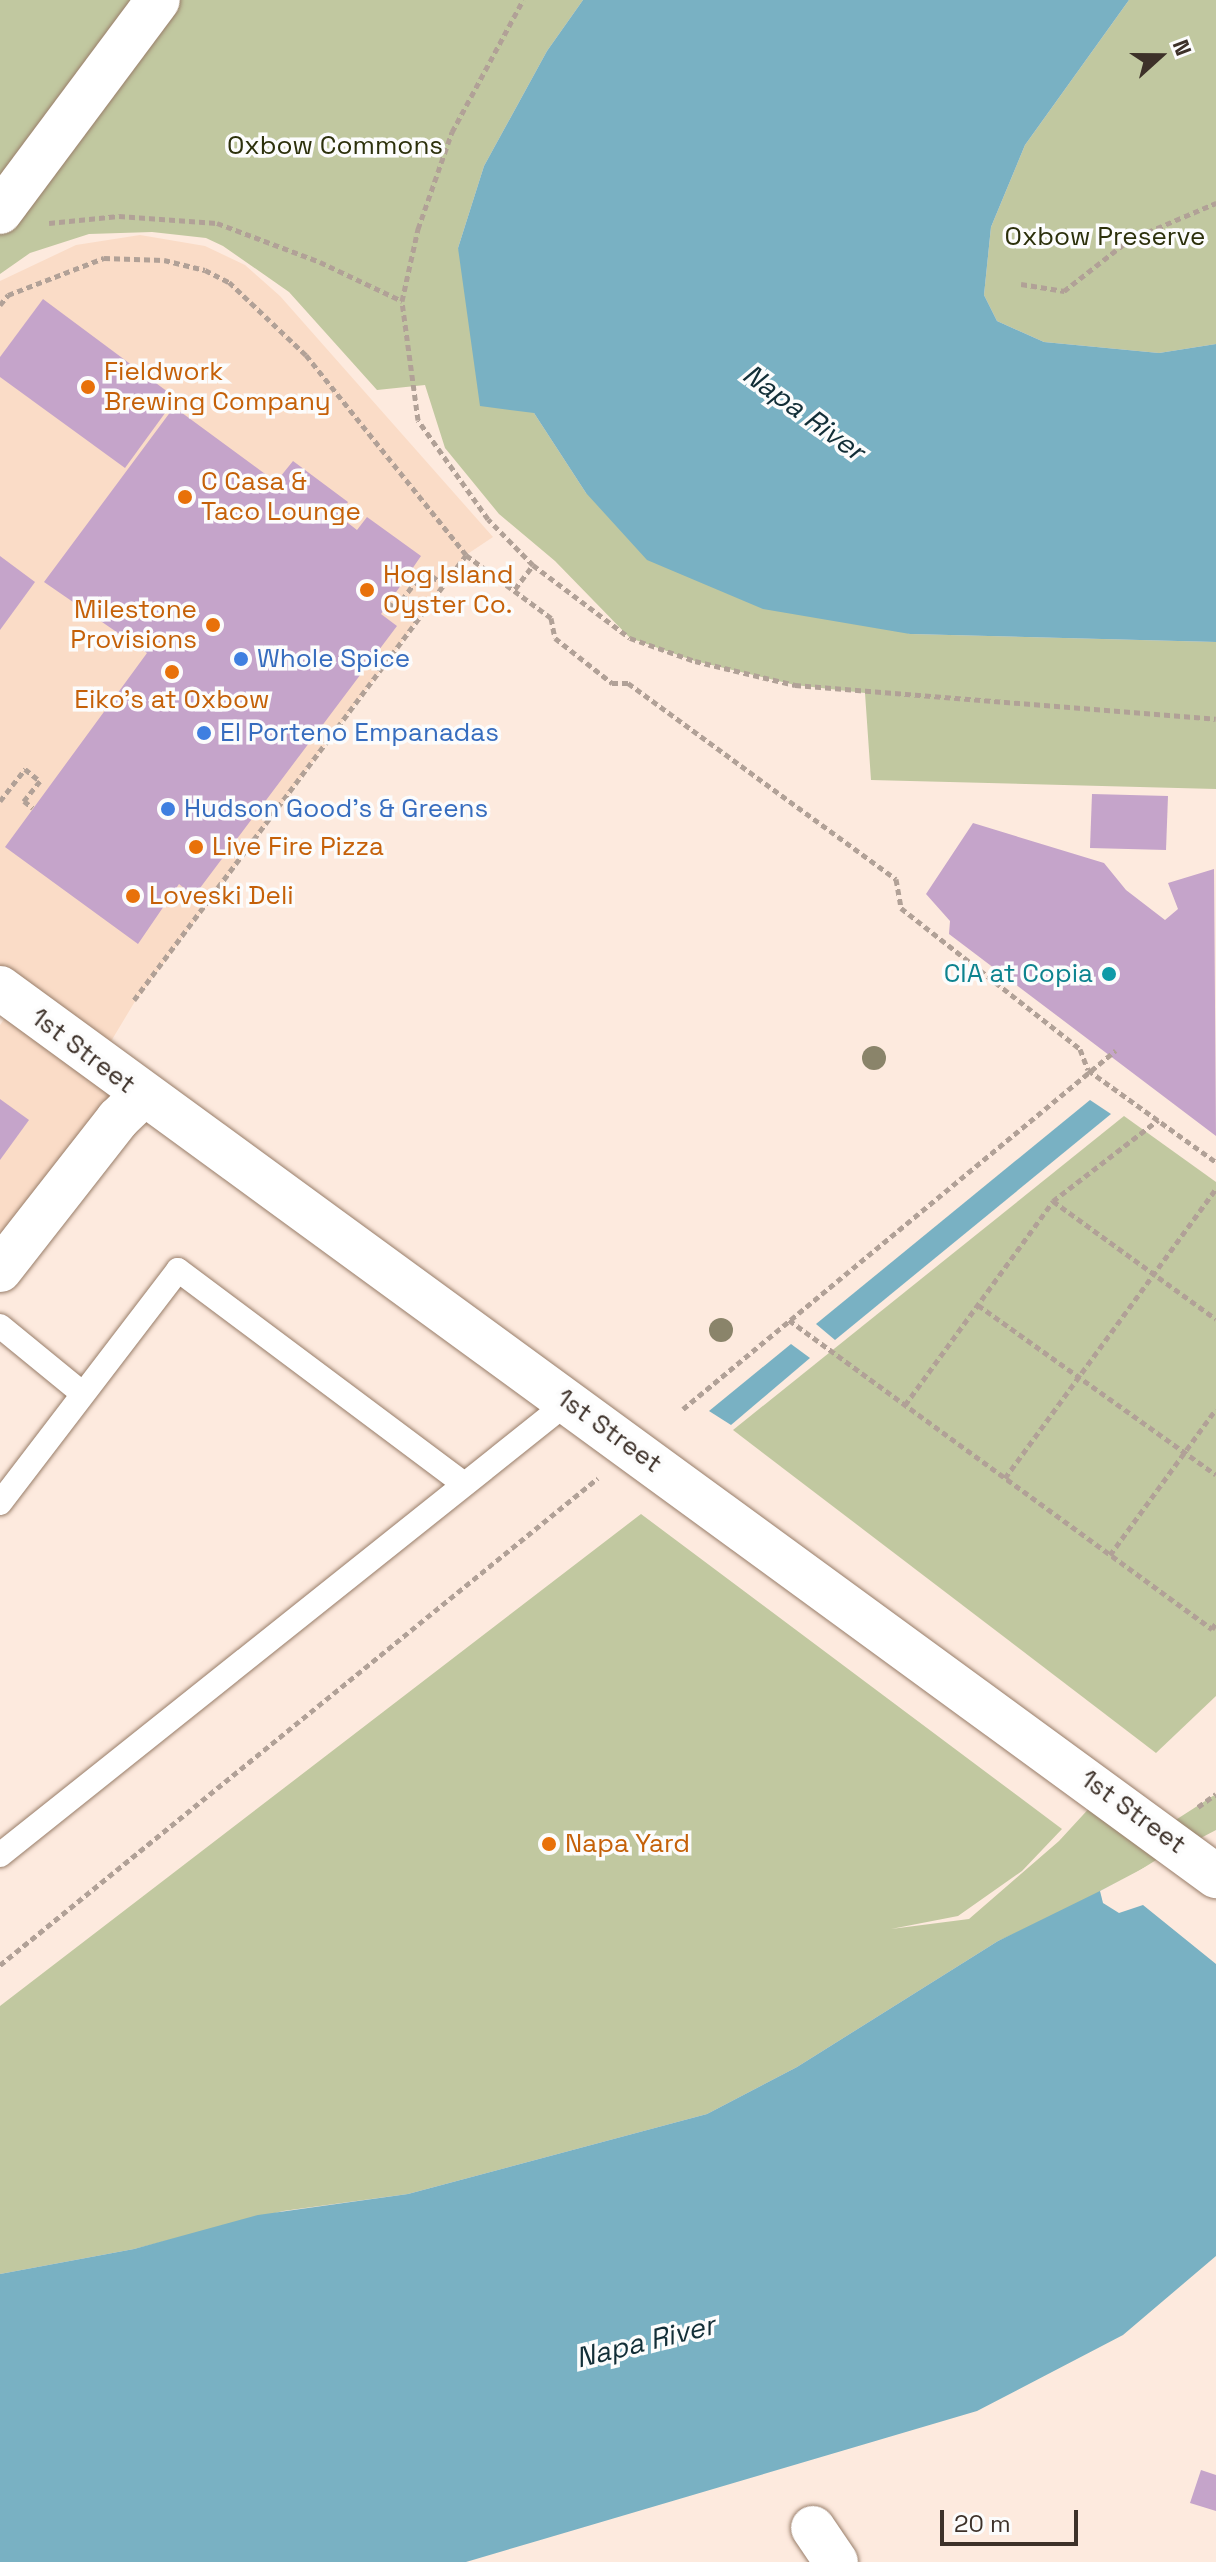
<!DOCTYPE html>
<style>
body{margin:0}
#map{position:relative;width:1216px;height:2562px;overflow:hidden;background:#fdeade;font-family:"Space Grotesk",sans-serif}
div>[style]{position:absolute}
.built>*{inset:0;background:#fadcc7}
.green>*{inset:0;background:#c1c8a0}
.water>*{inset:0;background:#79b1c3}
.pier>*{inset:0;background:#fdeade}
.building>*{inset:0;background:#c5a4ca}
.path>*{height:5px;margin-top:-2.5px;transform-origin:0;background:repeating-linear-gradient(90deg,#b1a197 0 6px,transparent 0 10px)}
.roads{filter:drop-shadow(0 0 2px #987d69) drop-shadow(0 0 2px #987d69)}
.service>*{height:24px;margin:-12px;padding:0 12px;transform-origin:12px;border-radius:12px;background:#fff}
.minor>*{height:44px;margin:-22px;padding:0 22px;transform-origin:22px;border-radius:22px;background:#fff}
.secondary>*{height:44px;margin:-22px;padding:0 22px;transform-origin:22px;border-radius:22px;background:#fff}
.trees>*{width:24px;height:24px;margin:-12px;border-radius:50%;background:#8a846a}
.dots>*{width:22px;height:22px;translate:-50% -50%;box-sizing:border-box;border:4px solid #fcfcfc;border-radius:50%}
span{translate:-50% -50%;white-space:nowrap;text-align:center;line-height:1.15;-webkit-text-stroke:7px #fcfcfc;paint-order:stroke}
.park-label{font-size:26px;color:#2c300b}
.food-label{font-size:26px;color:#c56008}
.left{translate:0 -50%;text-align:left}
.right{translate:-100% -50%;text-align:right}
.shop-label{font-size:26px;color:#366cbe}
.culture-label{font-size:26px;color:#0d838f}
.street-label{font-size:26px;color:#3d3129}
.water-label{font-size:28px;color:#122e37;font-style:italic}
.north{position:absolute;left:1120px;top:16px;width:80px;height:80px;-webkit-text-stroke:6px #fcfcfc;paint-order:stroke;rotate:69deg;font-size:22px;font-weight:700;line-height:32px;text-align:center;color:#3d3129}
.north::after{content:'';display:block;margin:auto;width:28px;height:36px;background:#3d3129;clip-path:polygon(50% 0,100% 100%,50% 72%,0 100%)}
.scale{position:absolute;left:940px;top:2510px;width:138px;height:36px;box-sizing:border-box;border:4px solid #3d3129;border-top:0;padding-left:10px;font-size:24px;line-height:28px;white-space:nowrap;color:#3d3129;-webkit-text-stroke:6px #fcfcfc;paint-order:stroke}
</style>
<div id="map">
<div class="built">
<i style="clip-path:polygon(140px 235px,205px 246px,245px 265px,280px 296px,493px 537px,466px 555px,134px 1003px,98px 1063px,142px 1096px,0 1272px,0 1025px,17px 1001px,0 988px,0 281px,76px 245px)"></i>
</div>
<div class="green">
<i style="clip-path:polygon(0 0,583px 0,547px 51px,484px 166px,458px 248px,534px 413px,586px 493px,910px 634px,1216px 642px,1216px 789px,871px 780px,865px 693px,795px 685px,695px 661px,630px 638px,555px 561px,499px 514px,445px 448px,425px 385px,377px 390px,289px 292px,223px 246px,206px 238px,152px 232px,89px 234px,30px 253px,0 274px)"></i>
<i style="clip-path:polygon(1129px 0,1216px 0,1216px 344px,1159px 353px,1044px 342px,997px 321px,984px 295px,991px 227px,1025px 145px)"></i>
<i style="clip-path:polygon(1124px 1116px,1216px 1182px,1216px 1696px,1156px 1753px,733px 1430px)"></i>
<i style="clip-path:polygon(641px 1514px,1062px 1829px,1022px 1871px,958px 1916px,891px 1929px,969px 1919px,1059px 1841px,1105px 1791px,1160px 1830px,1216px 1794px,1216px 1834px,1180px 1845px,1102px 1894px,998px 1941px,797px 2067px,707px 2114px,408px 2194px,283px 2211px,134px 2249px,0 2274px,0 2006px)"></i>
</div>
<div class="water">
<i style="clip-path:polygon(583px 0,1129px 0,1025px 145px,991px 227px,984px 295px,997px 321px,1044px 342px,1159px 353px,1216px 344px,1216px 642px,910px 634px,763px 609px,647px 560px,586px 493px,534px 413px,480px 406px,458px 248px,484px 166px,547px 51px)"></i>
<i style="clip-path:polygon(1090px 1100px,1111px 1114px,835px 1340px,816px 1324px)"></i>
<i style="clip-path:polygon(791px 1344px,810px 1358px,731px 1425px,709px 1411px)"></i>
<i style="clip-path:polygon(1216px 1834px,1216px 2256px,1123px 2335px,977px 2411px,466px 2562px,0 2562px,0 2274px,134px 2249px,258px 2215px,408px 2194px,707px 2114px,797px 2067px,998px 1941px)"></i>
</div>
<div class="pier">
<i style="clip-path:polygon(1216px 1830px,1216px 1964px,1143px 1905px,1119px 1913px,1103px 1903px,1100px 1891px)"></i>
</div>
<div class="building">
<i style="clip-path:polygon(43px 299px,176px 398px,125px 468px,0 377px,0 357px)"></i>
<i style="clip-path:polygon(174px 407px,276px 482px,293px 461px,348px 502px,339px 516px,357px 530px,367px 517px,421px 556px,381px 614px,397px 626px,194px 896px,179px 884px,138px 944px,5px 847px,147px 653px,44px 582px)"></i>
<i style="clip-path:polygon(0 556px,35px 582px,0 630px)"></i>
<i style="clip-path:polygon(1092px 794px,1168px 796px,1166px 850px,1090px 848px)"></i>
<i style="clip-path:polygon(973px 823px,1104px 863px,1126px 890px,1165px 920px,1178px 909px,1168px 883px,1214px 869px,1216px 1136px,949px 934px,950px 921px,926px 894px)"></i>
<i style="clip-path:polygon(0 1099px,29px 1120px,0 1160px)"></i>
<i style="clip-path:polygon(1201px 2470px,1216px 2475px,1216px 2511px,1190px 2503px)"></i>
</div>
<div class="path">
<i style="left:49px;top:223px;width:70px;rotate:-5.7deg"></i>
<i style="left:119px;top:216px;width:98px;rotate:4.1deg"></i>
<i style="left:217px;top:223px;width:110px;rotate:20.7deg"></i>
<i style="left:320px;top:262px;width:91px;rotate:25.4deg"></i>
<i style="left:1021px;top:284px;width:44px;rotate:9.2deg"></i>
<i style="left:1064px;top:291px;width:83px;rotate:-38.1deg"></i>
<i style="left:1129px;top:240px;width:95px;rotate:-23deg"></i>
<i style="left:0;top:305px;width:13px;rotate:-51deg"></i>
<i style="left:8px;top:295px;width:103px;rotate:-21.1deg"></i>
<i style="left:104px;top:258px;width:60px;rotate:1.9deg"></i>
<i style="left:164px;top:260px;width:42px;rotate:13.7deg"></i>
<i style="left:205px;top:270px;width:27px;rotate:27deg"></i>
<i style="left:229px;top:282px;width:106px;rotate:43.5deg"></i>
<i style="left:306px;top:355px;width:256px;rotate:51.3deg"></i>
<i style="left:466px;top:555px;width:106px;rotate:36.5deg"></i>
<i style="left:551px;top:618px;width:20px;rotate:79deg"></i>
<i style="left:555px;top:638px;width:73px;rotate:38.3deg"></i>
<i style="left:612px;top:683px;width:16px"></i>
<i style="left:628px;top:683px;width:332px;rotate:36.2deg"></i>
<i style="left:896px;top:879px;width:29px;rotate:80deg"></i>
<i style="left:901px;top:908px;width:228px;rotate:38.2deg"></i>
<i style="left:1080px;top:1049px;width:22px;rotate:69deg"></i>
<i style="left:1088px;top:1070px;width:158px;rotate:35.7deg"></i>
<i style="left:533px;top:565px;width:121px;rotate:37deg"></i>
<i style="left:630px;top:638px;width:69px;rotate:19.5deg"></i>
<i style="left:695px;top:661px;width:103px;rotate:13.5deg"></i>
<i style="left:795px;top:685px;width:422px;rotate:4.6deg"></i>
<i style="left:515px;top:589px;width:30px;rotate:-53deg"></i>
<i style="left:533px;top:565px;width:64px;rotate:-134.4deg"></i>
<i style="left:488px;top:519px;width:121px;rotate:-125.3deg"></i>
<i style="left:418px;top:420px;width:120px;rotate:-97.7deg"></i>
<i style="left:402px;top:301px;width:74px;rotate:-77.5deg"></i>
<i style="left:418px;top:229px;width:103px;rotate:-70.7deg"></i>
<i style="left:452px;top:132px;width:150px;rotate:-61.7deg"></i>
<i style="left:388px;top:603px;width:9px;rotate:32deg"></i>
<i style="left:396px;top:608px;width:47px;rotate:-53.6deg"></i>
<i style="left:424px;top:570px;width:25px;rotate:37deg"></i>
<i style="left:0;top:801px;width:41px;rotate:-52deg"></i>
<i style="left:25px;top:769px;width:19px;rotate:39deg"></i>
<i style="left:40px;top:781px;width:26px;rotate:129deg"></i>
<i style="left:24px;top:801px;width:11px;rotate:38deg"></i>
<i style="left:134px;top:1000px;width:555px;rotate:-53.27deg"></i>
<i style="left:1053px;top:1201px;width:133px;rotate:-37.6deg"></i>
<i style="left:978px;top:1305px;width:292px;rotate:35.5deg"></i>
<i style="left:789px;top:1320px;width:524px;rotate:36.15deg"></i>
<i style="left:1212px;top:1629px;width:7px;rotate:-56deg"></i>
<i style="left:905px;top:1405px;width:252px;rotate:-54deg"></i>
<i style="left:1053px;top:1201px;width:201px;rotate:35.9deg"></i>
<i style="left:683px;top:1409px;width:562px;rotate:-39.66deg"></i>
<i style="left:1005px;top:1478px;width:358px;rotate:-53.9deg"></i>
<i style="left:1110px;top:1555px;width:180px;rotate:-54deg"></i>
<i style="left:1198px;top:1807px;width:22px;rotate:-36deg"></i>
<i style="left:0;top:1965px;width:771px;rotate:-39.16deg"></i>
</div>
<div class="roads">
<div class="service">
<i style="left:0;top:1326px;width:107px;rotate:39.3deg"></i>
<i style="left:0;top:1503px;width:293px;rotate:-52.6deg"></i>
<i style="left:178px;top:1270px;width:357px;rotate:36.8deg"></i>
<i style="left:0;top:1855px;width:727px;rotate:-38.57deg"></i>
</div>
<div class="minor">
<i style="left:0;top:212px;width:264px;rotate:-53.3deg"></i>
<i style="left:0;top:1270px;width:192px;rotate:-52deg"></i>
<i style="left:118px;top:1119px;width:33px;rotate:-44deg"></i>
<i style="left:813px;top:2528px;width:41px;rotate:55.9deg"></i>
</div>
<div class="secondary">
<i style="left:0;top:988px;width:1506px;rotate:36.14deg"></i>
</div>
</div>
<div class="trees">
<i style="left:874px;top:1058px"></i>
<i style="left:721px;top:1330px"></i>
</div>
<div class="dots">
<i style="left:88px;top:387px;background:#e8710a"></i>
<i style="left:185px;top:497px;background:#e8710a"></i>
<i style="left:367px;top:590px;background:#e8710a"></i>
<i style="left:213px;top:625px;background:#e8710a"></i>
<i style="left:241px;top:659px;background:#3f7fe0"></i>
<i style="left:172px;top:672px;background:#e8710a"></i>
<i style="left:204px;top:733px;background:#3f7fe0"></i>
<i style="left:168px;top:809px;background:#3f7fe0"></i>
<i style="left:196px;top:847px;background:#e8710a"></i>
<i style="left:133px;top:896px;background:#e8710a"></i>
<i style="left:1109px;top:974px;background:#0f9aa8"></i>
<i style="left:549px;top:1844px;background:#e8710a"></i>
</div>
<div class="park-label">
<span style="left:335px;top:146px">Oxbow Commons</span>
<span style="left:1105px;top:237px">Oxbow Preserve</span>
</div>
<div class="food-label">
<span class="left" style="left:104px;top:387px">Fieldwork<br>Brewing Company</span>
<span class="left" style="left:201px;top:497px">C Casa &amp;<br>Taco Lounge</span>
<span class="left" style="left:383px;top:590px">Hog Island<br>Oyster Co.</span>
<span class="right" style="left:197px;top:625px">Milestone<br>Provisions</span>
<span style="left:172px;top:700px">Eiko's at Oxbow</span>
<span class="left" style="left:212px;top:847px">Live Fire Pizza</span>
<span class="left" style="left:149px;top:896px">Loveski Deli</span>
<span class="left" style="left:565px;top:1844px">Napa Yard</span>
</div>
<div class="shop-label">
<span class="left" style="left:257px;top:659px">Whole Spice</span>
<span class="left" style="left:220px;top:733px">El Porteno Empanadas</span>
<span class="left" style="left:184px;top:809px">Hudson Good's &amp; Greens</span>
</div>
<div class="culture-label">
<span class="right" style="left:1093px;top:974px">CIA at Copia</span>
</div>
<div class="street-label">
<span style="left:83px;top:1051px;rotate:37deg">1st Street</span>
<span style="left:609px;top:1431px;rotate:36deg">1st Street</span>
<span style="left:1133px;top:1812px;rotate:36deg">1st Street</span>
</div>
<div class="water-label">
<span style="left:804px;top:412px;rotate:36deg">Napa River</span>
<span style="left:645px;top:2341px;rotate:-14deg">Napa River</span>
</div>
<div class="north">N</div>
<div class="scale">20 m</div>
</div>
